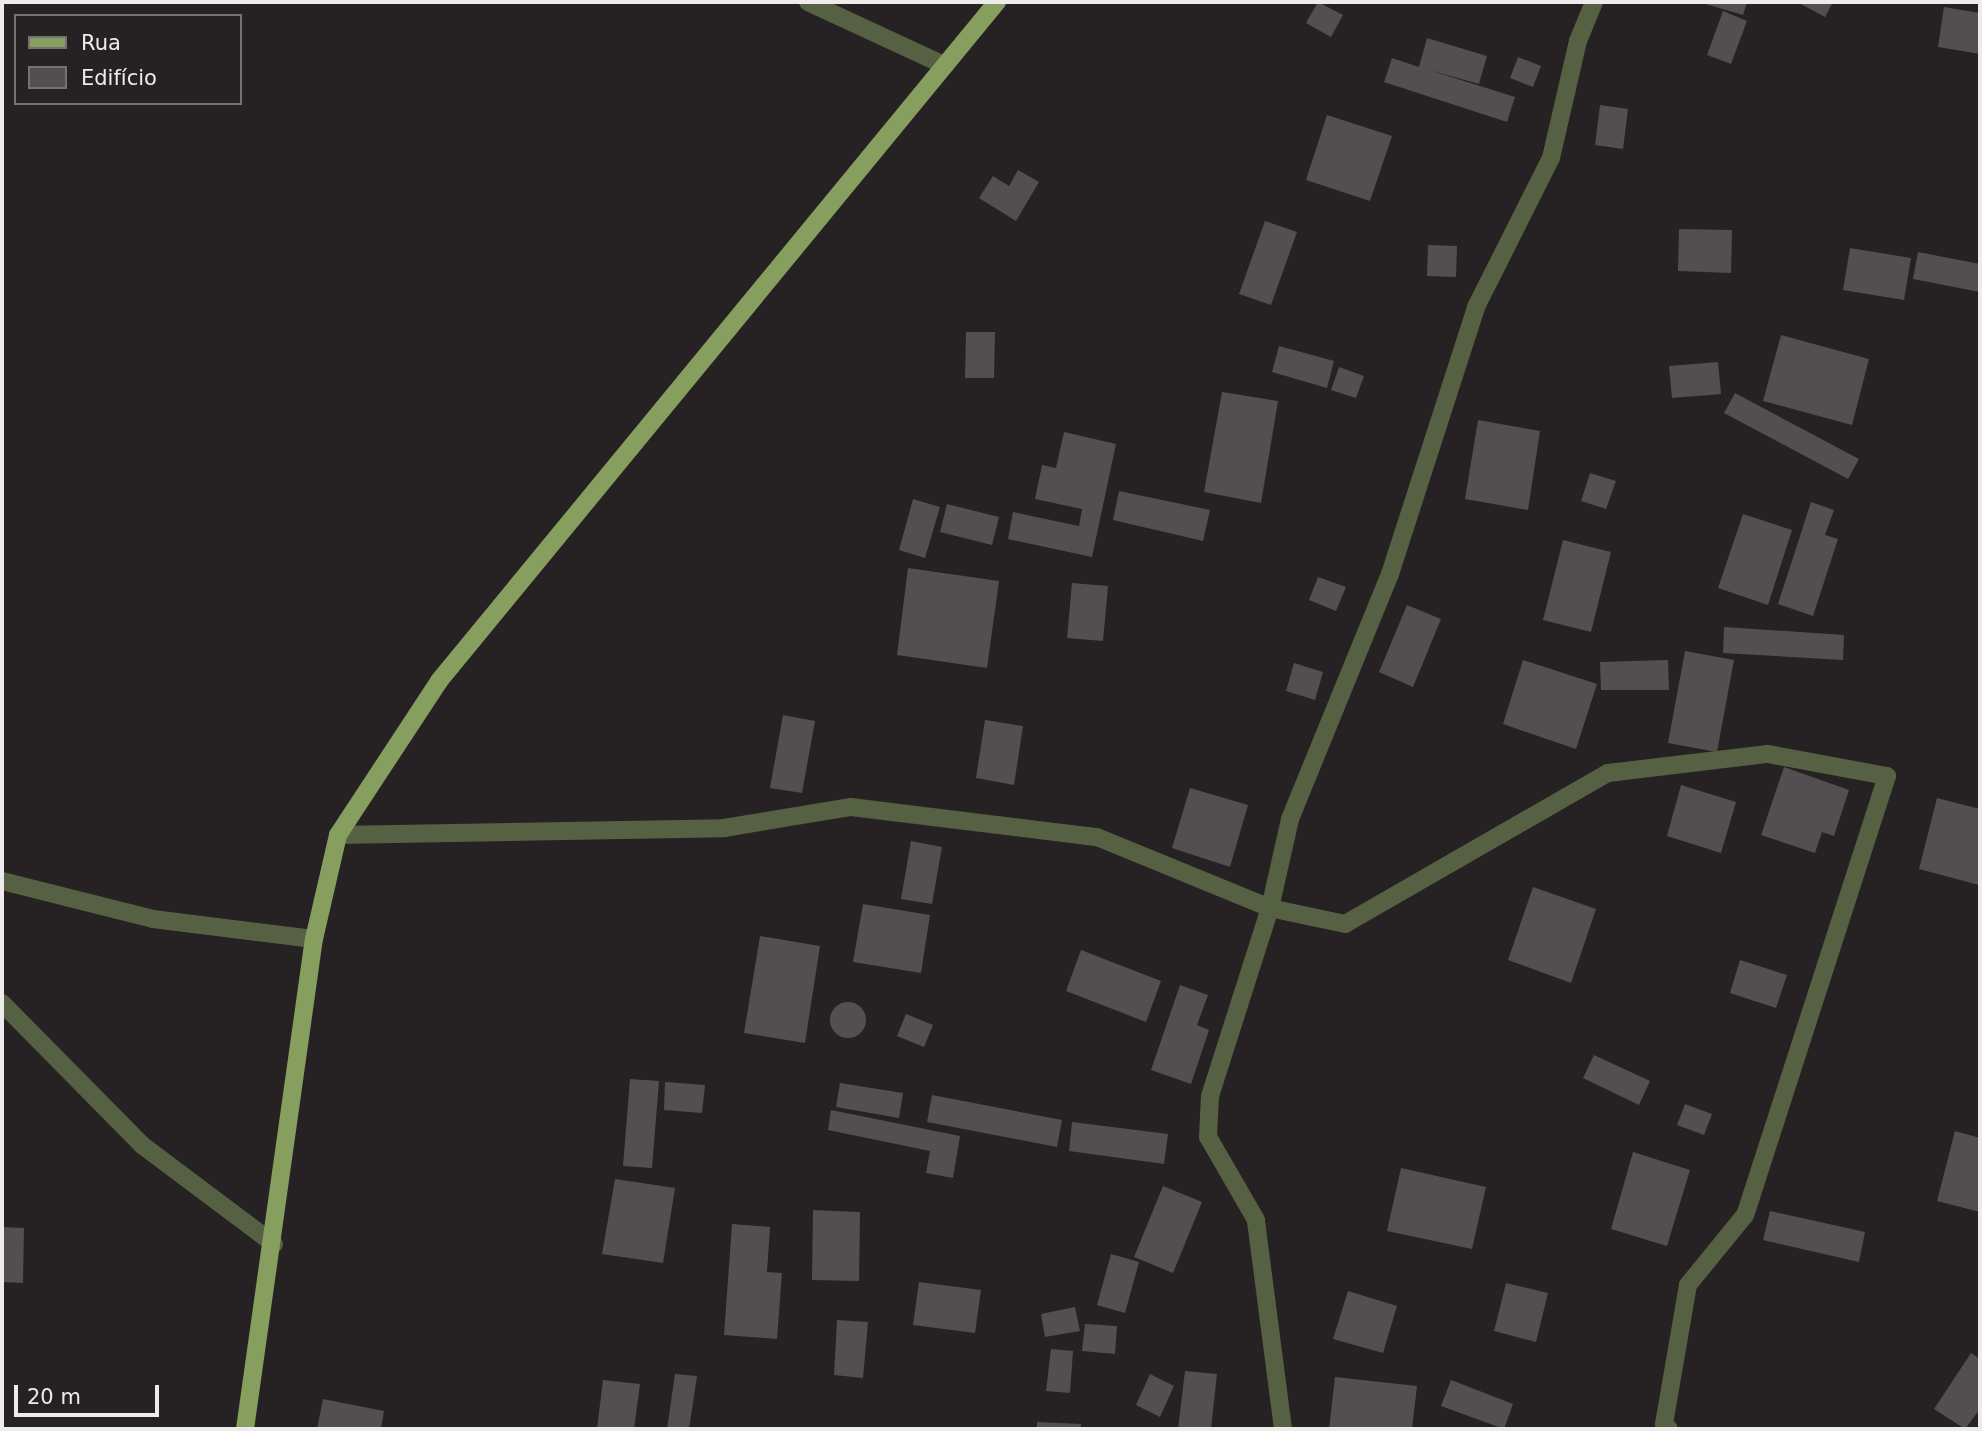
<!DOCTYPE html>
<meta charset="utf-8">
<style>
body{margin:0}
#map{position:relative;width:1982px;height:1431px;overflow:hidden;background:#262123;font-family:"DejaVu Sans",sans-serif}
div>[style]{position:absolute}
.building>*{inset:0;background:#534e50}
.round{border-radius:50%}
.service>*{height:18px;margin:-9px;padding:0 9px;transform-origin:9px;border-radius:9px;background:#556142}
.minor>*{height:18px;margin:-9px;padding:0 9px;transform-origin:9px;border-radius:9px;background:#556142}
.primary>*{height:18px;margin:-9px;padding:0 9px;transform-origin:9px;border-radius:9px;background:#879f5e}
span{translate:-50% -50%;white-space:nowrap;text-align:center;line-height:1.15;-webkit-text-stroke:5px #262123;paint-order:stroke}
.frame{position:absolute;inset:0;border:4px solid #efebed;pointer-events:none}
.legend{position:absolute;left:14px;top:14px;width:228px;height:91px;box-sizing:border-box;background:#262123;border:2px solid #767274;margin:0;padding:9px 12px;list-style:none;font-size:21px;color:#efebed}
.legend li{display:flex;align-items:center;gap:14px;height:35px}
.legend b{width:35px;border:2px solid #767274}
.scale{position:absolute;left:14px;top:1385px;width:145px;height:32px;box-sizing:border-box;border:4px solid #efebed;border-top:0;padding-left:9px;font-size:21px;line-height:24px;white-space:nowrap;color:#efebed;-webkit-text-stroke:5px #262123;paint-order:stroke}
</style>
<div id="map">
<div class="building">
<i style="clip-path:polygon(1318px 2px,1343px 15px,1331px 37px,1306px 23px)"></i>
<i style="clip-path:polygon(1699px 2px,1747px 2px,1743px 15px)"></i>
<i style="clip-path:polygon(1797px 2px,1833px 2px,1825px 17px)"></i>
<i style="clip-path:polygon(1944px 7px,1980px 13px,1980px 54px,1938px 47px)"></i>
<i style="clip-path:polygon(1723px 11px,1747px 21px,1731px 64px,1707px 55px)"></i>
<i style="clip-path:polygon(1427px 38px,1487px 56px,1479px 84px,1429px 70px,1515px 97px,1507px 122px,1384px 82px,1392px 58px,1419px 67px)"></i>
<i style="clip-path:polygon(1518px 57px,1541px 66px,1533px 87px,1510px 78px)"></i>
<i style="clip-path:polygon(1600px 105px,1628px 109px,1623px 149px,1595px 145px)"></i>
<i style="clip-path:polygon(1327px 115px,1392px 136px,1370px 201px,1306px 180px)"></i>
<i style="clip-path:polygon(1018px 170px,1039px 182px,1016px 221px,979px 198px,993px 176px,1009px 186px)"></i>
<i style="clip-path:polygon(1265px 221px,1297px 232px,1271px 305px,1239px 294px)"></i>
<i style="clip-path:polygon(1679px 229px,1732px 230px,1731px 273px,1678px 271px)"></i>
<i style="clip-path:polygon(1428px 245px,1457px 246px,1456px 277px,1427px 276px)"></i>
<i style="clip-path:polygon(1850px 248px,1911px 258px,1904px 300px,1843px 290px)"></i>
<i style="clip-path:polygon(1918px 252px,1980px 264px,1980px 292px,1913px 279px)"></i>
<i style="clip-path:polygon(966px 332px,995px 332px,994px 378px,965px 378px)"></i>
<i style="clip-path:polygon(1781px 335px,1869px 359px,1852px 425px,1763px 401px)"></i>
<i style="clip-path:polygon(1279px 346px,1334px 361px,1327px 388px,1272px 372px)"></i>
<i style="clip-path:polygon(1718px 362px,1721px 394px,1672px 398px,1669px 366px)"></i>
<i style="clip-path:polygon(1339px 367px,1364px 376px,1356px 398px,1331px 390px)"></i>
<i style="clip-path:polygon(1222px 392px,1278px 401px,1261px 503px,1204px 492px)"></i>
<i style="clip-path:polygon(1735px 393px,1859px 459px,1848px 479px,1724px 413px)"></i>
<i style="clip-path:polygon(1478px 420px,1540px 431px,1528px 510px,1465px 499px)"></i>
<i style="clip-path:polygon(1064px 432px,1116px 444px,1092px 557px,1008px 539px,1013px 512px,1079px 526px,1082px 509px,1035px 499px,1042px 465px,1056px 468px)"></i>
<i style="clip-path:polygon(1590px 473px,1616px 481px,1606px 509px,1581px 501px)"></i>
<i style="clip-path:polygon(1119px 491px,1210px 510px,1203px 541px,1113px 520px)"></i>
<i style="clip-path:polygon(913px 499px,940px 507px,925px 558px,899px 550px)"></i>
<i style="clip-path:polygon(1811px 502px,1834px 510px,1825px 535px,1838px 539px,1813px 616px,1778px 604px)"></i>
<i style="clip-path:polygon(947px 504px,999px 517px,992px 545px,940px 532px)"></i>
<i style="clip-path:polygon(1743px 514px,1792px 530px,1768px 605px,1718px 588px)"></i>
<i style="clip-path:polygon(1563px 540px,1611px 552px,1591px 632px,1543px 620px)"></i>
<i style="clip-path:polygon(908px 568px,999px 581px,987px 668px,897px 655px)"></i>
<i style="clip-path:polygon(1318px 577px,1346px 587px,1336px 611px,1309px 600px)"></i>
<i style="clip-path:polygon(1072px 583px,1108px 586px,1103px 641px,1067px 638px)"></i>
<i style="clip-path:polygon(1407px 605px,1441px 619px,1413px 687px,1379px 672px)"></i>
<i style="clip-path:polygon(1724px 627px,1844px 635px,1843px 660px,1723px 653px)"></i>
<i style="clip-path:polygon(1685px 651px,1734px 660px,1717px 752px,1668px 743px)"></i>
<i style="clip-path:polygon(1523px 660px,1597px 684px,1576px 749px,1503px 724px)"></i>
<i style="clip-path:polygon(1668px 660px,1669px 690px,1601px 690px,1600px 662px)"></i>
<i style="clip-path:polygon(1294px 663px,1323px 672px,1315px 700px,1286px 691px)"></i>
<i style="clip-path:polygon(783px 715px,815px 721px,802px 793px,770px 788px)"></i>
<i style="clip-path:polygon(985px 720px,1023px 726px,1014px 785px,976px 778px)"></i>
<i style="clip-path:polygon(1784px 767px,1849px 790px,1834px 836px,1822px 832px,1815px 853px,1761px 835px)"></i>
<i style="clip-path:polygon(1681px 785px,1736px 802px,1721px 853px,1667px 836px)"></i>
<i style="clip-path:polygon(1190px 788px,1248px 805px,1230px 867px,1172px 848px)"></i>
<i style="clip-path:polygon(1937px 798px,1980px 809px,1979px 885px,1919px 869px)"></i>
<i style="clip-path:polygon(911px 841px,942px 847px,932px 904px,901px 899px)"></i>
<i style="clip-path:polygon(1533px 887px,1596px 909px,1571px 983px,1508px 960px)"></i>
<i style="clip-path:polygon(863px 904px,930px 915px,921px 973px,853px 962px)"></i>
<i style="clip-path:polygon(760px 936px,820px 946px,805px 1043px,744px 1033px)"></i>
<i style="clip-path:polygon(1081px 950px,1161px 981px,1146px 1022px,1066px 991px)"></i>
<i style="clip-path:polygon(1740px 960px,1787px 975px,1776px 1008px,1730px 993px)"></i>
<i style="clip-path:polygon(1180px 985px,1208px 995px,1197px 1025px,1209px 1030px,1191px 1084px,1151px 1070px)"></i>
<i class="round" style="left:830px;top:1002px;width:36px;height:36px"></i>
<i style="clip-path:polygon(906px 1014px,933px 1025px,924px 1047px,897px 1036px)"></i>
<i style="clip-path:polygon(1594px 1055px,1650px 1081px,1639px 1105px,1583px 1078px)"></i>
<i style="clip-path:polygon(630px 1079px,659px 1081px,652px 1168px,623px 1166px)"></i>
<i style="clip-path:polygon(665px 1082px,705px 1085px,702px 1113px,664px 1110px)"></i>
<i style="clip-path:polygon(840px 1083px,903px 1093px,899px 1118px,836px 1107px)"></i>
<i style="clip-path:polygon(932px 1095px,1062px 1120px,1057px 1147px,927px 1122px)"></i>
<i style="clip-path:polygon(1685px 1104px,1712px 1114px,1704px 1135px,1677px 1125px)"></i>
<i style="clip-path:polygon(831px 1110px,960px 1136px,953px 1178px,926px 1173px,930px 1151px,828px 1130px)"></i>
<i style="clip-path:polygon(1072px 1122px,1168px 1134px,1164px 1164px,1069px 1151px)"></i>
<i style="clip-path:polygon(1955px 1131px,1980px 1138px,1980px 1212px,1937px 1201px)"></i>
<i style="clip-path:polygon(1633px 1152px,1690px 1170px,1667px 1246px,1611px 1229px)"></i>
<i style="clip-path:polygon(1401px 1168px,1486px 1187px,1472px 1249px,1387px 1231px)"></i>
<i style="clip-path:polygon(615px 1179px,675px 1188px,663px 1263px,602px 1254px)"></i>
<i style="clip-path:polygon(1163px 1186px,1202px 1202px,1173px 1273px,1134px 1257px)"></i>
<i style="clip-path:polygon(813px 1210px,860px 1212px,859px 1281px,812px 1280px)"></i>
<i style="clip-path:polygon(1770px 1211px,1865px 1232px,1859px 1262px,1763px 1240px)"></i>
<i style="clip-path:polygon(732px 1224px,770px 1227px,767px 1272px,782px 1273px,777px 1339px,724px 1335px)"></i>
<i style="clip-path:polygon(2px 1227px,24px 1228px,23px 1283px,2px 1282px)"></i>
<i style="clip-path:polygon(1111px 1254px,1139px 1262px,1125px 1313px,1097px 1305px)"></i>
<i style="clip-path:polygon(919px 1282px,981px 1290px,975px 1333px,913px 1325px)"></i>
<i style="clip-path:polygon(1506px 1283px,1548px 1293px,1536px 1342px,1494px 1331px)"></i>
<i style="clip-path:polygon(1348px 1291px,1397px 1306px,1383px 1353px,1333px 1339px)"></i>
<i style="clip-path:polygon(1075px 1307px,1080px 1331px,1045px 1337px,1041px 1314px)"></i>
<i style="clip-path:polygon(837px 1320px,868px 1322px,863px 1378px,834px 1375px)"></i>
<i style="clip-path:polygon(1085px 1324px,1117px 1326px,1115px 1354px,1082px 1351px)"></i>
<i style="clip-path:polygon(1051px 1349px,1073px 1351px,1070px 1393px,1046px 1391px)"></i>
<i style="clip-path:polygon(1971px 1353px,1980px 1359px,1980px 1409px,1965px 1429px,1934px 1409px)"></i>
<i style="clip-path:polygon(1185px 1371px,1217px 1374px,1211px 1429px,1178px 1429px)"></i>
<i style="clip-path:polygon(675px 1374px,697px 1376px,689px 1429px,667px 1429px)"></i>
<i style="clip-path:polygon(1150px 1374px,1174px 1386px,1160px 1417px,1136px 1405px)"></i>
<i style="clip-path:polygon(1335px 1377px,1417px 1386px,1412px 1429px,1329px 1429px)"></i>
<i style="clip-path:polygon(603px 1380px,640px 1384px,634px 1429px,597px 1429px)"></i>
<i style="clip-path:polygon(1451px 1380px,1513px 1404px,1504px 1429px,1441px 1406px)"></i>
<i style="clip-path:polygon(323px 1399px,384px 1411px,381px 1429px,317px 1429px)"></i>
<i style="clip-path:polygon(1037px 1422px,1081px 1424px,1081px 1429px,1037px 1429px)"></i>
</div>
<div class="service">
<i style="left:808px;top:2px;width:150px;rotate:24.9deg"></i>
</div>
<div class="minor">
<i style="left:338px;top:835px;width:386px;rotate:-1deg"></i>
<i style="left:724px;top:828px;width:129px;rotate:-9.4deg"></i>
<i style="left:851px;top:807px;width:248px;rotate:7deg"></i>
<i style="left:1097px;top:837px;width:187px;rotate:22.3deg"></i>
<i style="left:1270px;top:908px;width:77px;rotate:12deg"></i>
<i style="left:1345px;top:924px;width:303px;rotate:-29.9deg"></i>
<i style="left:1608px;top:773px;width:161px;rotate:-6.8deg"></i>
<i style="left:1768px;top:754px;width:121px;rotate:10.5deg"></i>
<i style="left:1887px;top:776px;width:461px;rotate:107.9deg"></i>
<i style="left:1745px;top:1215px;width:90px;rotate:129.2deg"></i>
<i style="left:1688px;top:1285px;width:141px;rotate:99.8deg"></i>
<i style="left:1664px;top:1424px;width:7px;rotate:45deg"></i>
<i style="left:2px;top:881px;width:156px;rotate:14.1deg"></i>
<i style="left:153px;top:919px;width:162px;rotate:7.1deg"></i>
<i style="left:2px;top:1003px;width:199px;rotate:45.4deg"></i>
<i style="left:142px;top:1145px;width:165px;rotate:36.9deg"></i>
<i style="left:1283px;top:1429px;width:211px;rotate:-97.4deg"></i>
<i style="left:1256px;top:1220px;width:96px;rotate:-120deg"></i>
<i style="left:1208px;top:1137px;width:41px;rotate:-87.2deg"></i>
<i style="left:1210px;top:1096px;width:197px;rotate:-72.3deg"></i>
<i style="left:1270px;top:908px;width:91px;rotate:-77.3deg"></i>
<i style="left:1290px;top:819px;width:265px;rotate:-67.8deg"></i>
<i style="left:1390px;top:574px;width:281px;rotate:-72.1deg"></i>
<i style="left:1476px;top:307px;width:167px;rotate:-63.3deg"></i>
<i style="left:1551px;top:158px;width:120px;rotate:-77deg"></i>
<i style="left:1578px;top:41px;width:42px;rotate:-67.7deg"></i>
</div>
<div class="primary">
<i style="left:245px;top:1429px;width:495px;rotate:-82deg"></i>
<i style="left:314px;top:939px;width:107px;rotate:-77deg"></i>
<i style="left:338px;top:835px;width:184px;rotate:-56.7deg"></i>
<i style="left:439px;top:681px;width:879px;rotate:-50.59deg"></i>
</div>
<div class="frame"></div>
<ul class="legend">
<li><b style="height:9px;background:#879f5e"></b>Rua</li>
<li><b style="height:19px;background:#534e50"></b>Edifício</li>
</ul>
<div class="scale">20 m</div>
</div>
